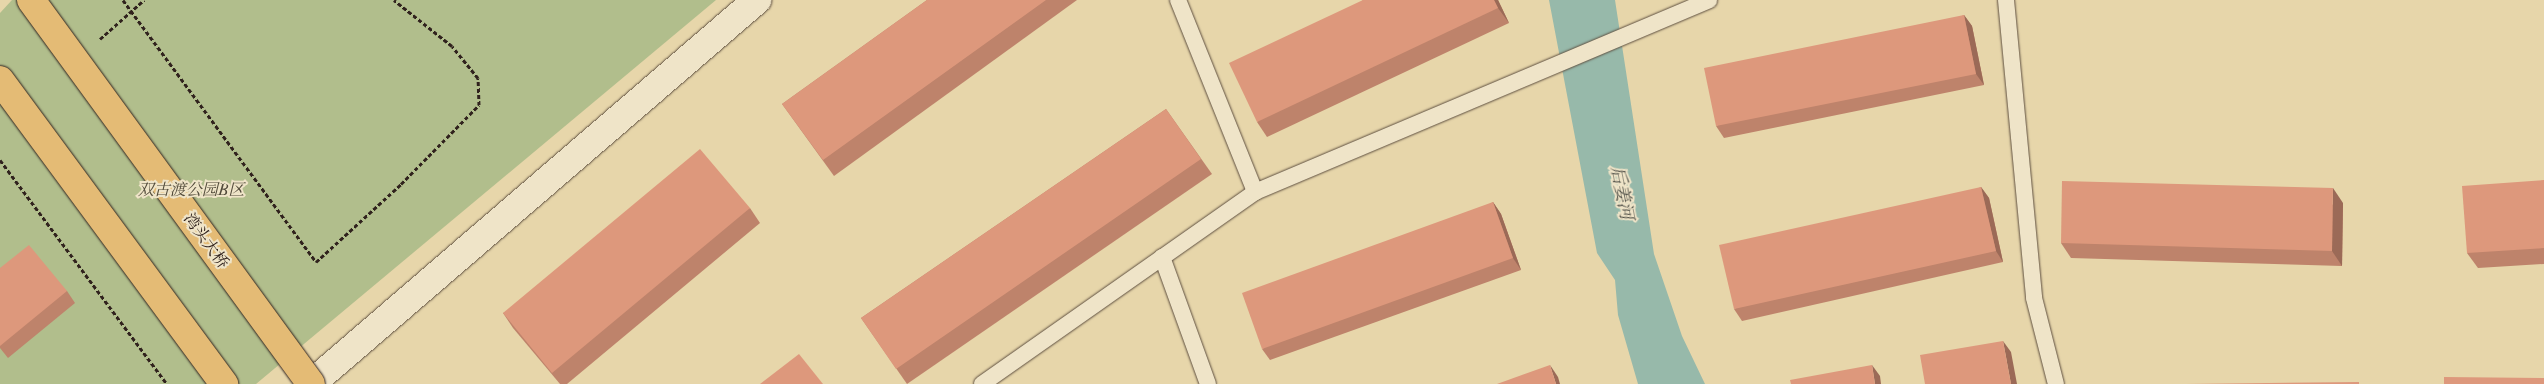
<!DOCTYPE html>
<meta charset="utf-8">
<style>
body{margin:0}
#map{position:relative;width:2544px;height:384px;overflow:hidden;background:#e7d6aa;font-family:"IM FELL Double Pica","Noto Serif SC",serif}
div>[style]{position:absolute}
.green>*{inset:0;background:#b1be8c}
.water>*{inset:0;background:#97b9aa}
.path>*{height:3px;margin-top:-1.5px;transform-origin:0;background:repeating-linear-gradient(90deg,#30221d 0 4px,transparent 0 6.5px)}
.roads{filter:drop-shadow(0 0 1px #5e4f40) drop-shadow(0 0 1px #5e4f40)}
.service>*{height:16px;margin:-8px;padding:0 8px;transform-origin:8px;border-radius:8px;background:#efe4c8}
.minor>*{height:28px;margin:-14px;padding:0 14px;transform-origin:14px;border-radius:14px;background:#efe4c8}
.path-bridge>*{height:3px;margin-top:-1.5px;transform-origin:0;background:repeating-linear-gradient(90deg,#30221d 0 4px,transparent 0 6.5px)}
.bridges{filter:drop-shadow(0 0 1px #30221d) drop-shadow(0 0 1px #30221d)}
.primary-bridge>*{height:28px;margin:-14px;padding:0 14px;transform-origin:14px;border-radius:14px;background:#e4bb75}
.wall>*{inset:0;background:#be836b}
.shaded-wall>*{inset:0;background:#9b6a57}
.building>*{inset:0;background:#dd987c}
span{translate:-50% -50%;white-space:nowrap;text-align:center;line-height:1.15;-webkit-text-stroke:4px #efe4c8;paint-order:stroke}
.park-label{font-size:16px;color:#504939;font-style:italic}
.street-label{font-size:16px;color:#30221d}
.water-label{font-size:18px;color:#4f4f47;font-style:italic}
</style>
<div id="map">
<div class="green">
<i style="clip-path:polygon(12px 0,716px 0,256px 384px,0 384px,0 13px)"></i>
</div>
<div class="water">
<i style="clip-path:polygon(1549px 0,1615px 0,1654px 254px,1682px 336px,1705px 384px,1638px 384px,1618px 315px,1615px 280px,1597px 253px)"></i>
</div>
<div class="path">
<i style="left:100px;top:39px;width:59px;rotate:-41.6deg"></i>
<i style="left:0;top:160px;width:279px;rotate:53.3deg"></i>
<i style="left:316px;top:262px;width:115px;rotate:-42.5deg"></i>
<i style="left:401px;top:184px;width:111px;rotate:-45.4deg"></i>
<i style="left:479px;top:105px;width:27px;rotate:-92deg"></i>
<i style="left:478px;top:78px;width:41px;rotate:-129.1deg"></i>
<i style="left:452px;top:46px;width:74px;rotate:-141.6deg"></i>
</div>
<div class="roads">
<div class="service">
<i style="left:1178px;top:0;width:207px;rotate:68.1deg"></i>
<i style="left:2006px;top:0;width:299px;rotate:84.6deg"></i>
<i style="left:2034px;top:298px;width:89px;rotate:75.7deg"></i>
<i style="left:1162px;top:257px;width:135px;rotate:70.1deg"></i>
<i style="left:982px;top:384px;width:334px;rotate:-35.1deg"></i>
<i style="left:1255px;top:192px;width:493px;rotate:-22.9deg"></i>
</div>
<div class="minor">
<i style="left:311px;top:384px;width:589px;rotate:-40.73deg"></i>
</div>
</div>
<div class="path-bridge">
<i style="left:123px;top:0;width:325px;rotate:53.6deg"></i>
</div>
<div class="bridges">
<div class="primary-bridge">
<i style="left:31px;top:0;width:475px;rotate:53.9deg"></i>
<i style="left:0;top:80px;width:378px;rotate:53.6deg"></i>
</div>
</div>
<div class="wall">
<i style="clip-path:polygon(927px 0,1077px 0,834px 176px,782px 104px)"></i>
<i style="clip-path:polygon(1363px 0,1498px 0,1509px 23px,1267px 137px,1257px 122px)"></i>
<i style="clip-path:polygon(1964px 15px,1972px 26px,1984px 85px,1724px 138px,1716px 126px)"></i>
<i style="clip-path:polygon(1166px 109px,1212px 174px,907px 384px,861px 318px)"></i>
<i style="clip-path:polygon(2544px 180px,2544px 264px,2478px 268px,2467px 253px)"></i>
<i style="clip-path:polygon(1981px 187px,1989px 198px,2003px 262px,1742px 321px,1734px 309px)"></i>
<i style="clip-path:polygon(1493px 202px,1501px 214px,1521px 270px,1270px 360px,1262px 349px)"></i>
<i style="clip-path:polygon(2343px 203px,2342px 266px,2071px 258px,2061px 243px)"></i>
<i style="clip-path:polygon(750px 208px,760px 223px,567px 384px,560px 384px,513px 328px,503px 313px)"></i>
<i style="clip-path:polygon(0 268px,67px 291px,75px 303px,8px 358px,0 348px)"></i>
</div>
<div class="shaded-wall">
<i style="clip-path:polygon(1494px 0,1498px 0,1509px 23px,1498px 8px)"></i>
<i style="clip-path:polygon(1964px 15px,1972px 26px,1984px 85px,1976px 74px)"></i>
<i style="clip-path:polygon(1981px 187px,1989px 198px,2003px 262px,1996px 251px)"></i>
<i style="clip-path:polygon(2333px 188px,2343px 203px,2342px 266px,2332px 251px)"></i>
<i style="clip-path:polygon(1493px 202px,1501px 214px,1521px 270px,1513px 258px)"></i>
<i style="clip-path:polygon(2003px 341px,2011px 352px,2017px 384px,2011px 384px)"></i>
<i style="clip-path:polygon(1550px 365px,1558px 377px,1560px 384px,1556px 384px)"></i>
<i style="clip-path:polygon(1872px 365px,1880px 376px,1881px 384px,1875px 384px)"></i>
</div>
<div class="building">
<i style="clip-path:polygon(927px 0,1046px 0,823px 160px,782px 104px)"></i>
<i style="clip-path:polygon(1363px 0,1494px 0,1498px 8px,1257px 122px,1229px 63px)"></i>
<i style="clip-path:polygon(1964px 15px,1976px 74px,1716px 126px,1704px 68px)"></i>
<i style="clip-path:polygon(1166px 109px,1201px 159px,896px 369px,861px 318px)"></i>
<i style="clip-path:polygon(700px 149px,750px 208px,552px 373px,503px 313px)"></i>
<i style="clip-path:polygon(2544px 180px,2544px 248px,2467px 253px,2462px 186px)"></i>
<i style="clip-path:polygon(2062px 181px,2333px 188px,2332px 251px,2061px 243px)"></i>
<i style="clip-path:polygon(1981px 187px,1996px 251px,1734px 309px,1719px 245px)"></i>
<i style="clip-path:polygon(1493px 202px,1513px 258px,1262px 349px,1242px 293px)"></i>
<i style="clip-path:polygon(29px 245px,67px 291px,0 346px,0 268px)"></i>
<i style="clip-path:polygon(2003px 341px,2011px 384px,1925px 384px,1920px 355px)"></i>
<i style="clip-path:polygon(799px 354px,823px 384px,760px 384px)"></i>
<i style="clip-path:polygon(1550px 365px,1556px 384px,1497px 384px)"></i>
<i style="clip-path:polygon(1872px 365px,1875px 384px,1791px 384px,1790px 380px)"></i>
<i style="clip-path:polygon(2444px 377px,2544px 378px,2544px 384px,2444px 384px)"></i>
<i style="clip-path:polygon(2359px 382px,2359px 384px,2186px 384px)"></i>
</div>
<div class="park-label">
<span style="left:191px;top:190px">双古渡公园B区</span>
</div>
<div class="street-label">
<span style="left:206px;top:241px;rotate:54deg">湾头大桥</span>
</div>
<div class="water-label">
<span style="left:1621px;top:193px;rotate:79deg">后姜河</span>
</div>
</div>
